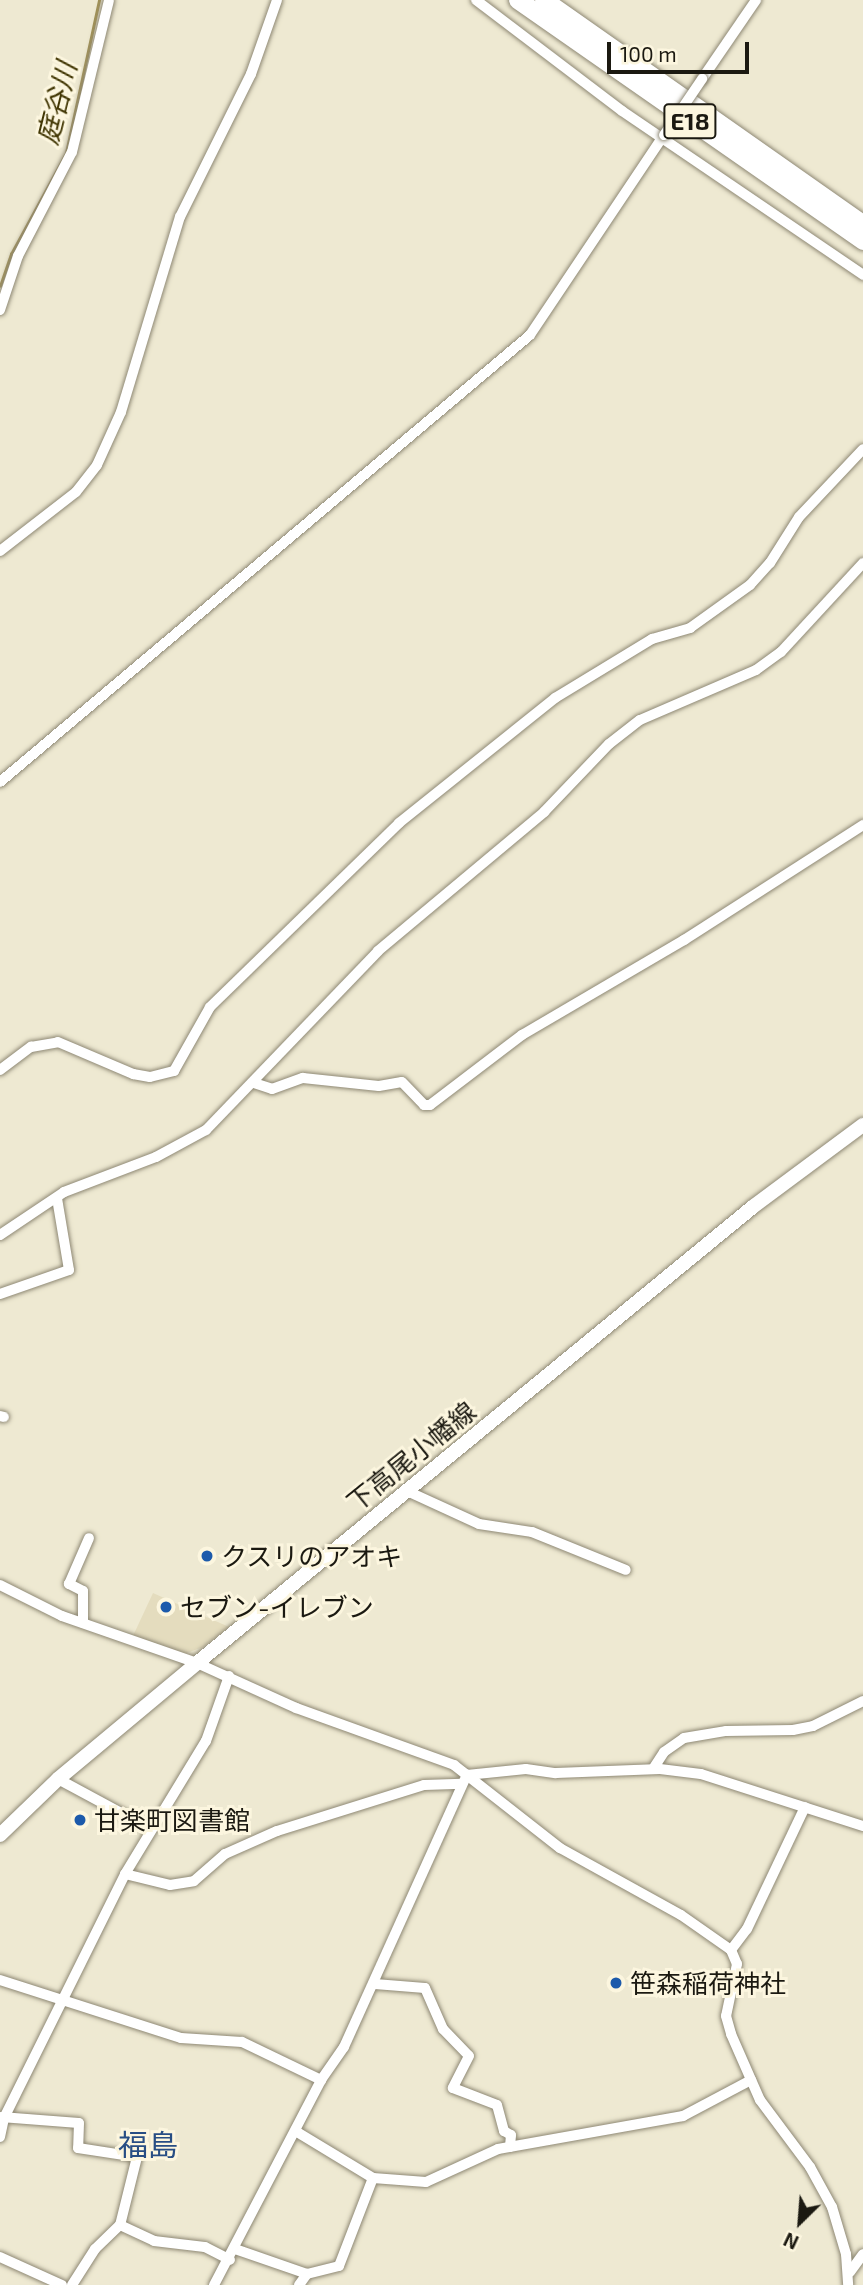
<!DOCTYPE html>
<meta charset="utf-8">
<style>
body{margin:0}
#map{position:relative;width:863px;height:2285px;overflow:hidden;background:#eee9d2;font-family:"Exo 2","Noto Sans JP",sans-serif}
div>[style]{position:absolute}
.built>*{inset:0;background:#e4dcbe}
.stream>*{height:2.5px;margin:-1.25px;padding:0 1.25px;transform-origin:1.25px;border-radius:1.25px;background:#a19156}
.roads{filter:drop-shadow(0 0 2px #8e8874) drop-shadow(0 0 2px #8e8874)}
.minor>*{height:10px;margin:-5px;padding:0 5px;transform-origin:5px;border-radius:5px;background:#fff}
.secondary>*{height:14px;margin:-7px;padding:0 7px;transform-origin:7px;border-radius:7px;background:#fff}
.motorway>*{height:18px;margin:-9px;padding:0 9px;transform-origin:9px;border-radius:9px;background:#fff}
.bridges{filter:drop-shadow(0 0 2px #8e8874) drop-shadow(0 0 2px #8e8874)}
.minor-bridge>*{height:10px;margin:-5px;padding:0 5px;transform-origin:5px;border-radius:5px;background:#fff}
.dots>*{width:19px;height:19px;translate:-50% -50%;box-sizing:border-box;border:4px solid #fcf6df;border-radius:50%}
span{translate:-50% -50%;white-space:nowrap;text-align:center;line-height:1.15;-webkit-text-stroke:6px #fcf6df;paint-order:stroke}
.shield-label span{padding:2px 5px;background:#fcf6df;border:2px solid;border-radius:5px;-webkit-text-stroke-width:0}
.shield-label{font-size:24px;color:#1b1911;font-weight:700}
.street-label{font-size:26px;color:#1b1911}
.poi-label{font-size:26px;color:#1b1911}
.left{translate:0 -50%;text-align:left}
.water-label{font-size:28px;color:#423704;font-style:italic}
.quarter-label{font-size:30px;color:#284e84}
.north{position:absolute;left:765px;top:2187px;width:70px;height:70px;-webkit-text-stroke:5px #fcf6df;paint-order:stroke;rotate:205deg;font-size:19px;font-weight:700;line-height:28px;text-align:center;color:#1b1911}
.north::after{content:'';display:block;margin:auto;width:24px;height:32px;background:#1b1911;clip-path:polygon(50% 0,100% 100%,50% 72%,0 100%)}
.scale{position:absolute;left:607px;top:42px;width:142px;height:32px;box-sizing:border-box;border:4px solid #1b1911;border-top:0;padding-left:9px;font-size:21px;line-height:24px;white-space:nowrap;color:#1b1911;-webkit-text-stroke:5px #fcf6df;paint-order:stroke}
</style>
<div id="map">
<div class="built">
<i style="clip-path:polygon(153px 1593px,229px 1627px,203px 1647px,184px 1654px,132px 1638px)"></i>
</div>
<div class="stream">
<i style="left:0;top:286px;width:34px;rotate:-71deg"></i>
<i style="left:11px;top:254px;width:115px;rotate:-61.4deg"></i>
<i style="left:66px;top:153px;width:157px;rotate:-77.8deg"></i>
</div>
<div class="roads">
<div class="minor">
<i style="left:476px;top:0;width:183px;rotate:37.2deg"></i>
<i style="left:622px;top:111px;width:292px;rotate:34.2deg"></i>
<i style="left:702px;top:79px;width:96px;rotate:-55.6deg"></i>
<i style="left:0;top:310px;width:57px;rotate:-71.6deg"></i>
<i style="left:18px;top:256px;width:117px;rotate:-62.6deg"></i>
<i style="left:72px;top:152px;width:156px;rotate:-76.3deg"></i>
<i style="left:0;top:551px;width:96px;rotate:-37.8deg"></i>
<i style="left:76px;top:492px;width:34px;rotate:-52deg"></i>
<i style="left:97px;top:465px;width:58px;rotate:-65.6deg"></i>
<i style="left:121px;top:412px;width:204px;rotate:-73.2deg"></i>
<i style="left:180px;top:217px;width:160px;rotate:-63.6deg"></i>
<i style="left:251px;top:74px;width:78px;rotate:-70.6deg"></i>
<i style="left:0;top:782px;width:693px;rotate:-40.14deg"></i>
<i style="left:530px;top:335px;width:241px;rotate:-56.2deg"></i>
<i style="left:0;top:1070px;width:39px;rotate:-37deg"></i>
<i style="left:31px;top:1047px;width:27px;rotate:-10deg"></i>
<i style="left:58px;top:1042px;width:82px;rotate:23.1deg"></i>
<i style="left:133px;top:1074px;width:17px;rotate:10deg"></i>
<i style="left:150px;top:1077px;width:25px;rotate:-14deg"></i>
<i style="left:174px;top:1071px;width:73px;rotate:-60.6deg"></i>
<i style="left:210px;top:1007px;width:264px;rotate:-44.2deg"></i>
<i style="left:399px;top:823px;width:200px;rotate:-38.7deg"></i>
<i style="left:555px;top:698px;width:114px;rotate:-31.3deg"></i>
<i style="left:652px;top:639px;width:40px;rotate:-16deg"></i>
<i style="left:690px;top:628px;width:74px;rotate:-35.6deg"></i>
<i style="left:750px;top:585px;width:30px;rotate:-48deg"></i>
<i style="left:770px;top:563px;width:54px;rotate:-57.8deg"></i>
<i style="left:799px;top:517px;width:93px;rotate:-46.7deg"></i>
<i style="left:254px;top:1083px;width:19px;rotate:18deg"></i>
<i style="left:272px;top:1089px;width:33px;rotate:-20deg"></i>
<i style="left:303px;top:1078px;width:76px;rotate:6deg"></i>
<i style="left:379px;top:1086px;width:23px;rotate:-10deg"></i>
<i style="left:402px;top:1082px;width:32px;rotate:46deg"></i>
<i style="left:424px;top:1105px;width:6px"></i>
<i style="left:430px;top:1105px;width:116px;rotate:-37.3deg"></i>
<i style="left:522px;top:1035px;width:188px;rotate:-30.4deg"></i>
<i style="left:684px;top:940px;width:213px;rotate:-32.7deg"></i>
<i style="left:0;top:1235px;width:77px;rotate:-33.9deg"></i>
<i style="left:64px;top:1192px;width:98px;rotate:-20.8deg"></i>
<i style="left:156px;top:1157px;width:57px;rotate:-28.4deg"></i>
<i style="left:206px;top:1130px;width:248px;rotate:-46.1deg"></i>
<i style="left:378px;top:951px;width:217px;rotate:-39.9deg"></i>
<i style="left:544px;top:812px;width:94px;rotate:-46.3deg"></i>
<i style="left:609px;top:744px;width:39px;rotate:-38deg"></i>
<i style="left:640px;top:720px;width:126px;rotate:-23.3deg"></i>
<i style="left:756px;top:670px;width:31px;rotate:-36deg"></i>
<i style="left:781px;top:652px;width:121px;rotate:-47.3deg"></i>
<i style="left:0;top:1294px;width:73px;rotate:-19.2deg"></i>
<i style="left:69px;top:1270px;width:73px;rotate:-99.5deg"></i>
<i style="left:0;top:1416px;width:4px;rotate:14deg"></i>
<i style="left:407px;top:1491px;width:79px;rotate:24.6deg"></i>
<i style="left:479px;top:1524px;width:54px;rotate:8.6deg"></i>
<i style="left:532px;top:1532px;width:101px;rotate:22deg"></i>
<i style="left:0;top:1585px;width:69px;rotate:26.6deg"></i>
<i style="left:62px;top:1616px;width:143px;rotate:19.2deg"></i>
<i style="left:197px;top:1663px;width:109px;rotate:24.4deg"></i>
<i style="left:296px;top:1708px;width:168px;rotate:19.8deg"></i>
<i style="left:454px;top:1765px;width:135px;rotate:38.1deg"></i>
<i style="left:560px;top:1848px;width:138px;rotate:29deg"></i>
<i style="left:681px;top:1915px;width:61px;rotate:35deg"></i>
<i style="left:731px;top:1950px;width:15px;rotate:67deg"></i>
<i style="left:737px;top:1964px;width:53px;rotate:101.9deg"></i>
<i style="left:726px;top:2016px;width:19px;rotate:74deg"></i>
<i style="left:731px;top:2034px;width:72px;rotate:66.3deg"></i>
<i style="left:760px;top:2100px;width:84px;rotate:53.3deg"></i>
<i style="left:810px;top:2167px;width:46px;rotate:61.2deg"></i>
<i style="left:832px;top:2207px;width:49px;rotate:73.4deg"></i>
<i style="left:846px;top:2254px;width:31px;rotate:86deg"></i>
<i style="left:83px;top:1623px;width:32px;rotate:-90deg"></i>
<i style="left:83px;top:1591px;width:16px;rotate:-153deg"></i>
<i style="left:69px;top:1584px;width:50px;rotate:-66.5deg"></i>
<i style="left:653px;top:1769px;width:20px;rotate:-57deg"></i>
<i style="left:664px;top:1752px;width:24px;rotate:-35deg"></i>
<i style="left:684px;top:1738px;width:43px;rotate:-9.5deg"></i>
<i style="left:726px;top:1731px;width:67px;rotate:-0.9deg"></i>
<i style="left:793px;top:1730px;width:20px;rotate:-11deg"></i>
<i style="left:813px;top:1726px;width:56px;rotate:-26.6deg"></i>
<i style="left:467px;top:1775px;width:59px;rotate:-5.8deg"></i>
<i style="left:526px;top:1769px;width:30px;rotate:8deg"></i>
<i style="left:556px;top:1773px;width:104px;rotate:-2.2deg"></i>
<i style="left:660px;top:1769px;width:41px;rotate:7deg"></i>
<i style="left:701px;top:1774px;width:170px;rotate:17.8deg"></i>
<i style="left:58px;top:1779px;width:103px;rotate:28.3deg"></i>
<i style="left:125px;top:1874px;width:46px;rotate:13.7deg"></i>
<i style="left:170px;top:1885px;width:24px;rotate:-9deg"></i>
<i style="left:194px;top:1881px;width:41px;rotate:-41.1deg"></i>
<i style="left:225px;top:1854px;width:57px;rotate:-23.9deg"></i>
<i style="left:277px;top:1831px;width:154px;rotate:-17.4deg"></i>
<i style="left:424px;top:1785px;width:38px;rotate:-2deg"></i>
<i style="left:731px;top:1950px;width:26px;rotate:-53deg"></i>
<i style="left:747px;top:1929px;width:135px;rotate:-64.6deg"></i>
<i style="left:0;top:1980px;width:190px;rotate:17.8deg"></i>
<i style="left:181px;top:2038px;width:61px;rotate:3.8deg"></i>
<i style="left:242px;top:2042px;width:88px;rotate:25.7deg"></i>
<i style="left:375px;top:1984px;width:50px;rotate:4.6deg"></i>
<i style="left:425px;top:1988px;width:45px;rotate:66.3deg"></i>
<i style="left:443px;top:2029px;width:37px;rotate:46deg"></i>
<i style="left:469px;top:2056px;width:36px;rotate:117deg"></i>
<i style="left:453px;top:2088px;width:47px;rotate:21.1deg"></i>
<i style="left:497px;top:2105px;width:27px;rotate:75deg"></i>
<i style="left:504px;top:2131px;width:8px;rotate:30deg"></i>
<i style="left:511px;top:2135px;width:12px;rotate:95deg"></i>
<i style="left:1px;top:2117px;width:78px;rotate:4.4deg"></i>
<i style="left:79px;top:2123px;width:25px;rotate:92deg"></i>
<i style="left:78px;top:2148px;width:60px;rotate:8.7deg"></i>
<i style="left:137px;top:2157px;width:70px;rotate:104deg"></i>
<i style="left:120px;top:2225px;width:38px;rotate:25deg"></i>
<i style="left:154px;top:2241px;width:51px;rotate:6.7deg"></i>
<i style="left:205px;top:2247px;width:28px;rotate:27deg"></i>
<i style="left:297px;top:2132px;width:89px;rotate:31.2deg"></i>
<i style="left:373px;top:2178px;width:53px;rotate:4.3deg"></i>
<i style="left:426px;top:2182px;width:79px;rotate:-24.6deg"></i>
<i style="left:498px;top:2149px;width:188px;rotate:-10.1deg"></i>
<i style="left:683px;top:2116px;width:77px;rotate:-27.9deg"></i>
<i style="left:0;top:2137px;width:19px;rotate:-78deg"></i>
<i style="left:4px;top:2118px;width:272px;rotate:-63.6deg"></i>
<i style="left:125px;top:1874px;width:156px;rotate:-58.7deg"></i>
<i style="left:206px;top:1741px;width:69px;rotate:-70.5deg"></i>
<i style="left:235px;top:2249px;width:76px;rotate:19.1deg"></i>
<i style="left:0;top:2257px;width:68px;rotate:24.3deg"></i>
<i style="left:850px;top:2272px;width:22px;rotate:-54deg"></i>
<i style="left:72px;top:2285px;width:43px;rotate:-57.4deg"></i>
<i style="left:95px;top:2249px;width:35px;rotate:-44deg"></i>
<i style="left:214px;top:2285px;width:231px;rotate:-62.4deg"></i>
<i style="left:321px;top:2080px;width:40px;rotate:-55.1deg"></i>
<i style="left:344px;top:2047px;width:299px;rotate:-65.7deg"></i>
<i style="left:299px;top:2285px;width:14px;rotate:-54deg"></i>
<i style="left:307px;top:2274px;width:33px;rotate:-14deg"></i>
<i style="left:339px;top:2266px;width:94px;rotate:-68.9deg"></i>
</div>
<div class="secondary">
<i style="left:0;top:1835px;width:81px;rotate:-44deg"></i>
<i style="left:58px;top:1779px;width:181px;rotate:-39.8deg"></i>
<i style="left:197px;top:1663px;width:720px;rotate:-39.37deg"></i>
<i style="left:754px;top:1206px;width:136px;rotate:-36.6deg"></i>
</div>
<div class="motorway">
<i style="left:518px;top:0;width:421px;rotate:34.9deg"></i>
<i style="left:544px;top:0;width:390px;rotate:35.1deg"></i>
</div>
</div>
<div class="bridges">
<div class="minor-bridge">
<i style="left:664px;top:135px;width:68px;rotate:-55.8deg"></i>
</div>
</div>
<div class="dots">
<i style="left:207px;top:1556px;background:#1c5aab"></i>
<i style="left:166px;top:1607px;background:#1c5aab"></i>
<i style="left:80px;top:1820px;background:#1c5aab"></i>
<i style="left:616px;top:1983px;background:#1c5aab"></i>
</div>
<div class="shield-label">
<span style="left:690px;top:121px">E18</span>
</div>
<div class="street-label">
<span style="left:411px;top:1456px;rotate:-39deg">下高尾小幡線</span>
</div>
<div class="poi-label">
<span class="left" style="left:221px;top:1556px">クスリのアオキ</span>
<span class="left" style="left:180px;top:1607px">セブン-イレブン</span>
<span class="left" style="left:94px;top:1820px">甘楽町図書館</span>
<span class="left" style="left:630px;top:1983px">笹森稲荷神社</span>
</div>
<div class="water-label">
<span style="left:56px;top:103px;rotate:-76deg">庭谷川</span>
</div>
<div class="quarter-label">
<span style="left:148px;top:2144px">福島</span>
</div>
<div class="north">N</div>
<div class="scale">100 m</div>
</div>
